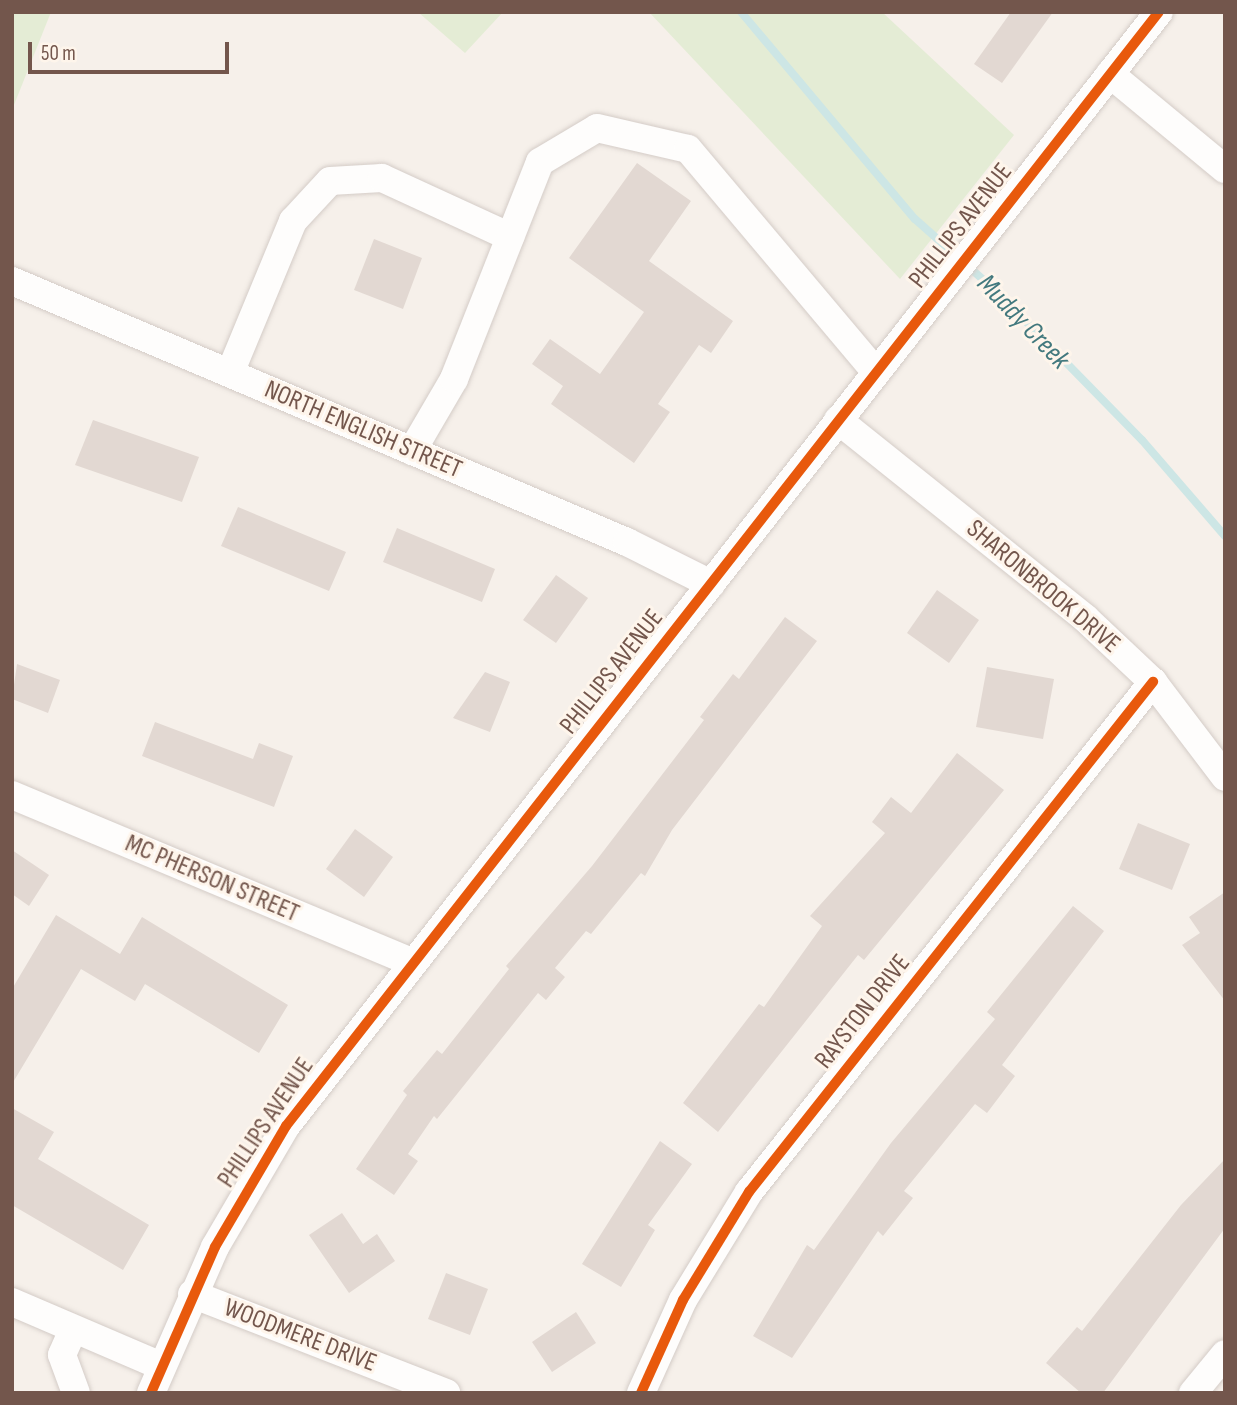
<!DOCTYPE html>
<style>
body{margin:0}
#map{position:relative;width:1237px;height:1405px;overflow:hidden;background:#f6f0ea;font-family:"Sofia Sans Condensed",sans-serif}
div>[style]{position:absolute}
.green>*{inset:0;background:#e4ecd5}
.stream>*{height:8px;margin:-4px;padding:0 4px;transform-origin:4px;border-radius:4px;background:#cde6e5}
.building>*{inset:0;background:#e2d8d2}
.roads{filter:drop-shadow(0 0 2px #d4ccc7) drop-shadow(0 0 2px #d4ccc7)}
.minor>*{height:28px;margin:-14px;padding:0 14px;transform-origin:14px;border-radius:14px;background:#fefdfc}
.cycleway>*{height:10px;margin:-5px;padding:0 5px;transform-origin:5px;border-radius:5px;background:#e8590c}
span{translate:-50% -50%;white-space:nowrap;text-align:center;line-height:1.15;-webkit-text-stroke:6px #fef5eb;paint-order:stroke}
.street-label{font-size:26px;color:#73564c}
.water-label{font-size:28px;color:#43797e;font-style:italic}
.frame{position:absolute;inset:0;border:14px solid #73564c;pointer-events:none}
.scale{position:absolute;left:28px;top:42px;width:201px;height:32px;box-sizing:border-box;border:4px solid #73564c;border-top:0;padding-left:9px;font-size:21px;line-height:24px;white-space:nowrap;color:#73564c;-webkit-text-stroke:5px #fef5eb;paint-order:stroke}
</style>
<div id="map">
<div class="green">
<i style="clip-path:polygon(12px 12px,51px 12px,12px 110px)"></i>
<i style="clip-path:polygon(418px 12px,503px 12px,465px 53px)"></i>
<i style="clip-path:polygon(649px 12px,882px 12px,1014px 135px,900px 279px)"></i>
</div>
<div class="stream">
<i style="left:741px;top:12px;width:270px;rotate:50deg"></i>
<i style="left:915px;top:219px;width:111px;rotate:41.7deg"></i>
<i style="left:998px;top:293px;width:206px;rotate:45.6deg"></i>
<i style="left:1142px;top:440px;width:127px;rotate:49.2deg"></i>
</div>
<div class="building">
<i style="clip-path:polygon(1011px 12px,1053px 12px,1002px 83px,974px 64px)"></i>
<i style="clip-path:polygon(637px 163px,691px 201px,649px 261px,733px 321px,711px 353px,699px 345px,658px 404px,670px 412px,634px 463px,551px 404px,563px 386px,532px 364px,550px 339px,600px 374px,644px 312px,569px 258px)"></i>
<i style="clip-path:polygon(374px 239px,422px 258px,403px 309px,354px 290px)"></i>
<i style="clip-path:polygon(93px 420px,199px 457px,182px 502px,75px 465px)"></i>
<i style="clip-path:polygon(238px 507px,346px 552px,329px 591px,221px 546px)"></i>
<i style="clip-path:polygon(397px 528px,495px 569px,482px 602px,383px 562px)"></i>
<i style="clip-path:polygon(556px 575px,588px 598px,556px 643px,523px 620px)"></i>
<i style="clip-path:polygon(937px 590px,979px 620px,949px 663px,907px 633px)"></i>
<i style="clip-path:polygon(785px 617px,817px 641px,672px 830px,645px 876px,641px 873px,591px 934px,586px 931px,555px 968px,565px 977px,546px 1000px,538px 993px,437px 1119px,434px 1116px,408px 1154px,418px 1161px,394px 1195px,356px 1169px,407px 1095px,403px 1091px,437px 1050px,442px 1054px,509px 969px,506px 966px,592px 866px,704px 720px,700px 717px,733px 674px,739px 679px)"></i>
<i style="clip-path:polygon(17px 664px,60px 680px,48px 713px,12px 699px)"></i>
<i style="clip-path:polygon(987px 667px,1054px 679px,1043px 739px,976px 727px)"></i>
<i style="clip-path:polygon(485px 672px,510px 682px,490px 732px,453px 718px)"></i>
<i style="clip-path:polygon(155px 722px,253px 759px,259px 743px,293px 756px,274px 807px,142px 756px)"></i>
<i style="clip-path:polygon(957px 753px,1004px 790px,864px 960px,858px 955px,718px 1132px,683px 1103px,759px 1004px,764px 1007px,822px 926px,810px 916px,885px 833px,872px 822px,891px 797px,911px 813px)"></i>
<i style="clip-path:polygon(1138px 823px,1190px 844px,1172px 890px,1119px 869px)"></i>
<i style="clip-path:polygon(355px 829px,393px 857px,364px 897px,326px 869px)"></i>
<i style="clip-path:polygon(12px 850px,49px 875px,29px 906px,12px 894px)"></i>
<i style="clip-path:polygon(1225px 892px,1225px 1001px,1182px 945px,1200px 933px,1189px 917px)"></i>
<i style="clip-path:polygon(1073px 906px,1104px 931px,1002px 1065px,1015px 1076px,987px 1113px,975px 1104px,904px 1191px,913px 1198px,883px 1236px,878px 1231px,792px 1358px,753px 1336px,807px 1245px,814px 1250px,891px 1143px,995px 1019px,987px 1012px)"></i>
<i style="clip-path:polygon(56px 915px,120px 954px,142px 917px,288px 1005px,259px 1053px,145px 984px,135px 1001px,81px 969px,12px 1084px,12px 989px)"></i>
<i style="clip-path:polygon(12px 1108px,54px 1132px,38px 1159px,149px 1225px,123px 1270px,12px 1205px)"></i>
<i style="clip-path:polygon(660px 1141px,692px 1164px,648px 1225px,655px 1230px,621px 1287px,582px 1264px)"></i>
<i style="clip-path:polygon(1225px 1159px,1225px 1228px,1103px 1393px,1081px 1393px,1046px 1363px,1077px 1327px,1082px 1331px,1181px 1205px)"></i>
<i style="clip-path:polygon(342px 1213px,363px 1244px,377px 1234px,395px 1261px,349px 1293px,309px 1235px)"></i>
<i style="clip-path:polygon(446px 1273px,488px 1289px,470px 1335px,428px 1319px)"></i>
<i style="clip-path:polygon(576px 1312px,596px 1343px,552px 1372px,532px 1342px)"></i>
</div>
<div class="roads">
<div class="minor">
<i style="left:1110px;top:74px;width:149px;rotate:39.6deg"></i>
<i style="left:12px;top:281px;width:668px;rotate:23deg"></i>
<i style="left:627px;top:542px;width:94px;rotate:26.6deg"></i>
<i style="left:230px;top:373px;width:165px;rotate:-67.5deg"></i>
<i style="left:293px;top:221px;width:54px;rotate:-47.2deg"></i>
<i style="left:330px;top:181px;width:52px;rotate:-3.3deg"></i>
<i style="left:382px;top:178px;width:141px;rotate:24.7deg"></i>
<i style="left:838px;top:420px;width:317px;rotate:38.7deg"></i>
<i style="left:1085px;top:618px;width:93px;rotate:43.3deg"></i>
<i style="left:1153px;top:682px;width:119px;rotate:52.8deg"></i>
<i style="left:412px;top:451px;width:83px;rotate:-59.7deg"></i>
<i style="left:454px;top:379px;width:233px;rotate:-68.4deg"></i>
<i style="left:540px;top:162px;width:66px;rotate:-30.8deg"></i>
<i style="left:597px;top:128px;width:93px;rotate:13deg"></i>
<i style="left:688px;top:149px;width:292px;rotate:49.9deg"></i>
<i style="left:12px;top:795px;width:433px;rotate:22.7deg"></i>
<i style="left:192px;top:1294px;width:273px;rotate:21.3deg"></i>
<i style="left:12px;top:1302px;width:162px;rotate:23.2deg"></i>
<i style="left:73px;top:1330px;width:27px;rotate:114deg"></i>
<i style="left:62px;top:1355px;width:40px;rotate:69.8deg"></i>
<i style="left:151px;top:1393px;width:159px;rotate:-66.3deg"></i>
<i style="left:215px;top:1247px;width:140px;rotate:-59.6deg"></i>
<i style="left:286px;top:1126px;width:1415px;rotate:-51.92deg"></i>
<i style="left:641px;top:1393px;width:102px;rotate:-65.7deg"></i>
<i style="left:683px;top:1300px;width:127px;rotate:-58.6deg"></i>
<i style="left:749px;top:1192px;width:651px;rotate:-51.62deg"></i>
<i style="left:1193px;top:1393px;width:50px;rotate:-50.6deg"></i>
</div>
</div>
<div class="cycleway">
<i style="left:151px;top:1393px;width:159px;rotate:-66.3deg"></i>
<i style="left:215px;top:1247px;width:140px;rotate:-59.6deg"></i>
<i style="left:286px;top:1126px;width:1415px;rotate:-51.92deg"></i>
<i style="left:641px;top:1393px;width:102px;rotate:-65.7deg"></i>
<i style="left:683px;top:1300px;width:127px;rotate:-58.6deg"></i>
<i style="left:749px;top:1192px;width:651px;rotate:-51.62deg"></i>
</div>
<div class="street-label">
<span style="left:961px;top:226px;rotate:-52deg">PHILLIPS AVENUE</span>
<span style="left:363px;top:430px;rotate:23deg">NORTH ENGLISH STREET</span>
<span style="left:1043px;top:587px;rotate:40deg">SHARONBROOK DRIVE</span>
<span style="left:612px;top:672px;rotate:-52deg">PHILLIPS AVENUE</span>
<span style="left:212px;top:879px;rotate:23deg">MC PHERSON STREET</span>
<span style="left:863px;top:1012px;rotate:-52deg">RAYSTON DRIVE</span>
<span style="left:266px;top:1123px;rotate:-56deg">PHILLIPS AVENUE</span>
<span style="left:300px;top:1336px;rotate:21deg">WOODMERE DRIVE</span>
</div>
<div class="water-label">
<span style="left:1023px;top:322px;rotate:46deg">Muddy Creek</span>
</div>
<div class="frame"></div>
<div class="scale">50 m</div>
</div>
